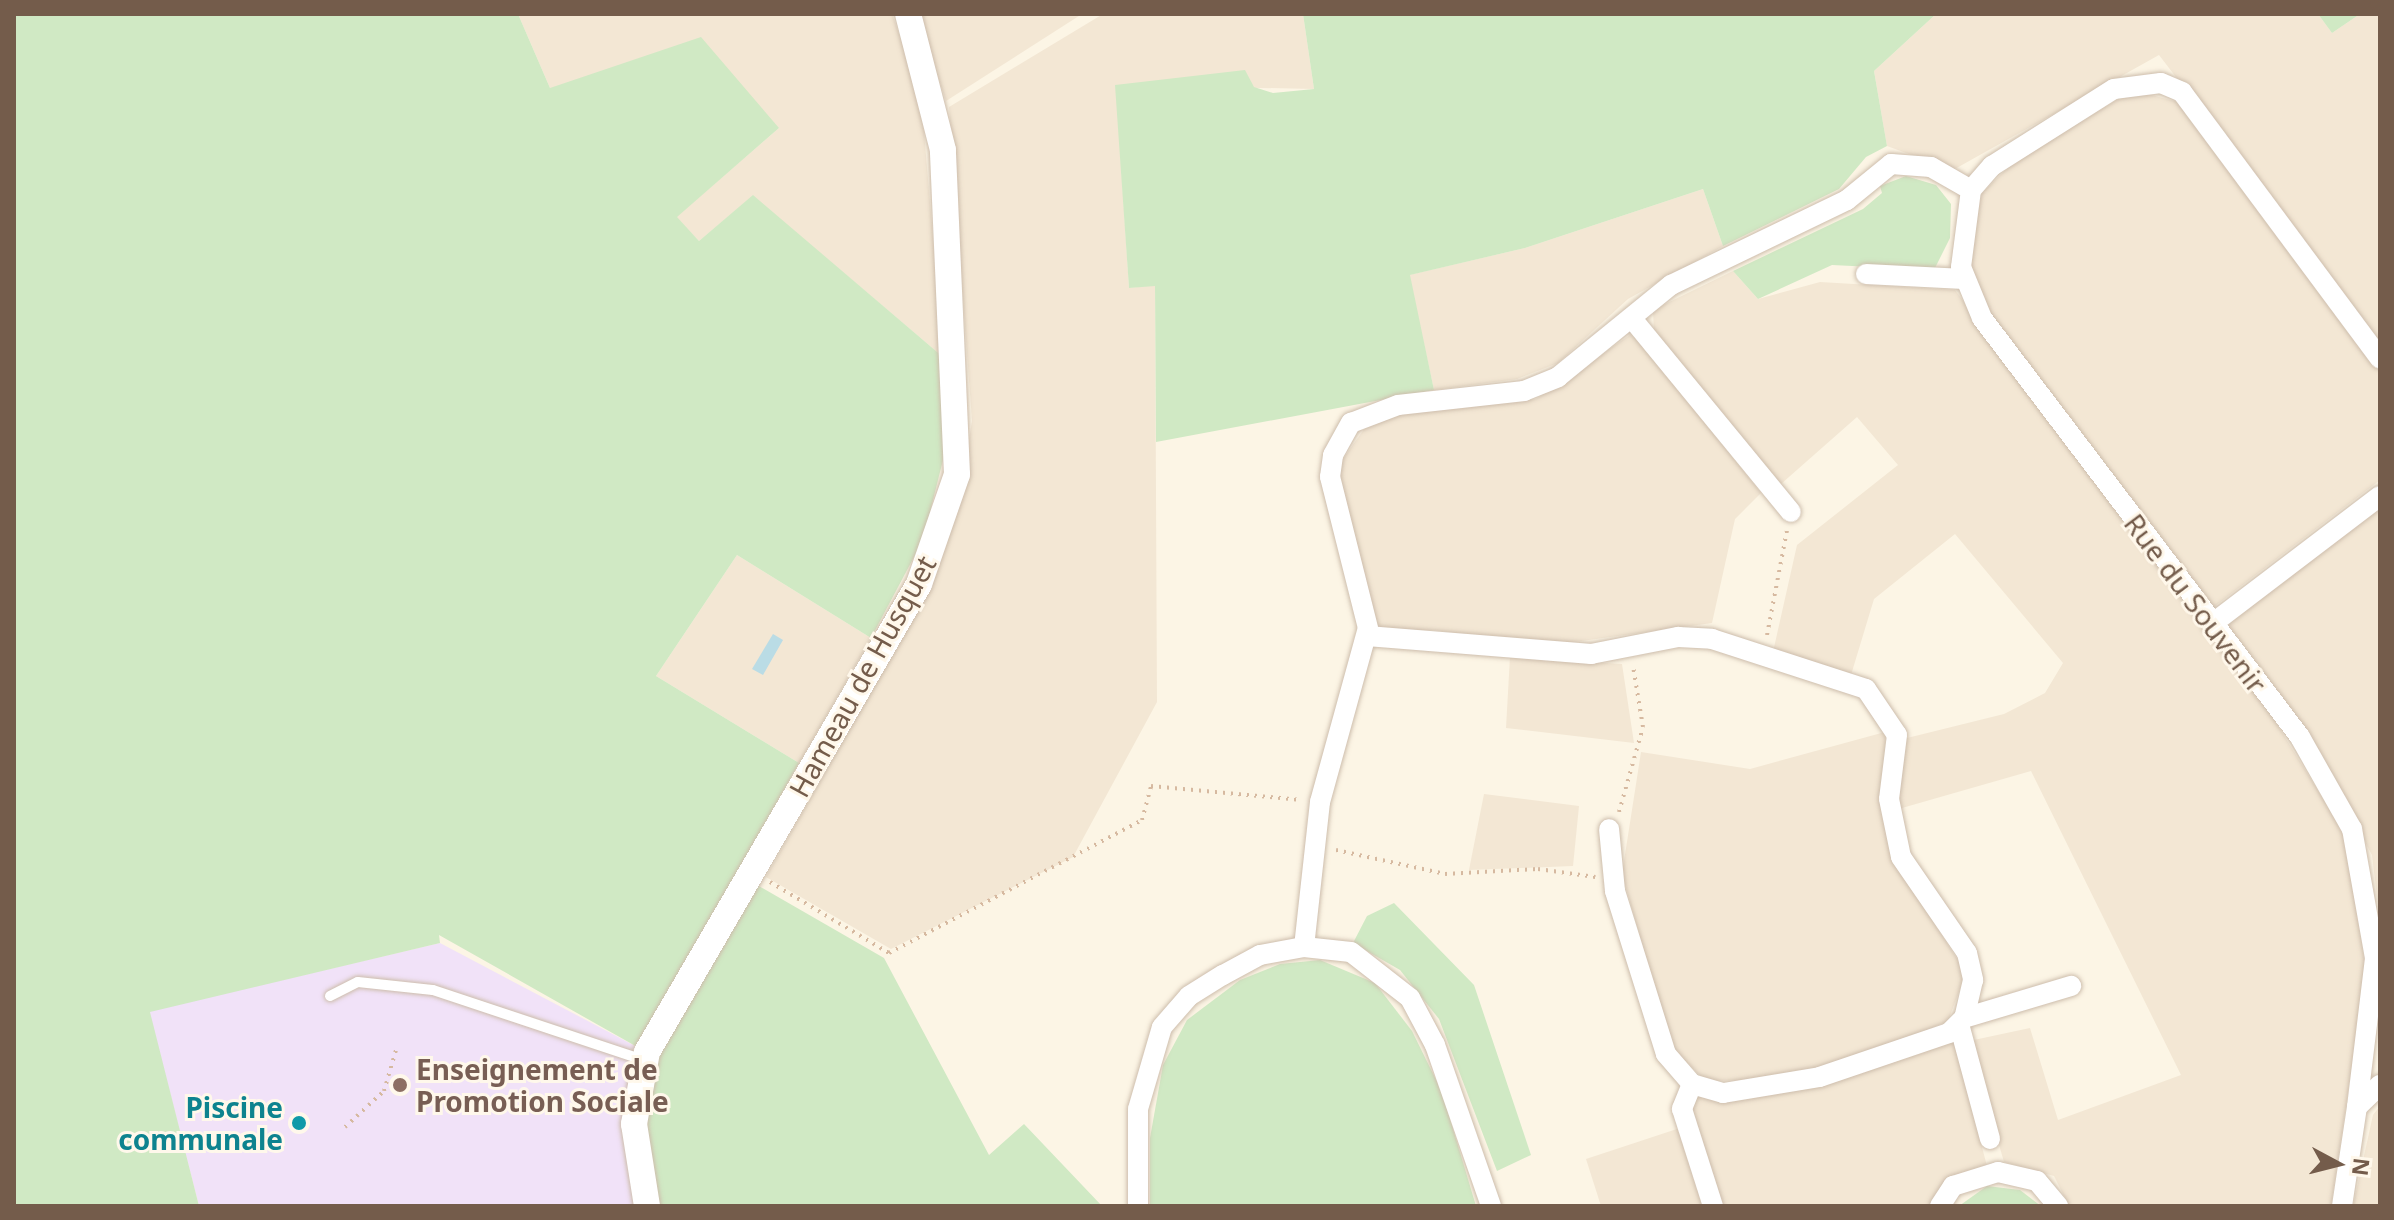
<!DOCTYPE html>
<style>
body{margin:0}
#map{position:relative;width:2394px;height:1220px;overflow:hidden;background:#fcf5e5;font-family:"Noto Sans",sans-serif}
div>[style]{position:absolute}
.residential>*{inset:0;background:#f3e7d4}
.education>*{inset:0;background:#f1e2f8}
.green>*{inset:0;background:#d0e9c4}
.water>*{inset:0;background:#badce5}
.path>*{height:4px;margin-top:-2px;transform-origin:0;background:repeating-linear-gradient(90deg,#d6b9a0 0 2px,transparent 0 8px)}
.roads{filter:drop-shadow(0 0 2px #cdbdac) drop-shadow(0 0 2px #cdbdac)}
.service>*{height:10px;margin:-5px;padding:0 5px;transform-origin:5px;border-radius:5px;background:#fff}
.minor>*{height:20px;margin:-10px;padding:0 10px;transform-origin:10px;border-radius:10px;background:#fff}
.tertiary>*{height:26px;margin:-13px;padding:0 13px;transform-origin:13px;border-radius:13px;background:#fff}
.dots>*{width:22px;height:22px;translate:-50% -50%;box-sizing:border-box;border:4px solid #fff8eb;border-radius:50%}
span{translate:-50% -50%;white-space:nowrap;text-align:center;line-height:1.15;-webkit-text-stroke:6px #fff8eb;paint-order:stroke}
.street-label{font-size:28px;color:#745c4b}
.education-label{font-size:28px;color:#785e54;font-weight:700}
.left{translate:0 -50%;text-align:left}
.culture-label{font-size:28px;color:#0d838f;font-weight:700}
.right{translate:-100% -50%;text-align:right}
.frame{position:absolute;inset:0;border:16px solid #745c4b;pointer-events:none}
.north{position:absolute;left:2298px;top:1124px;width:80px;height:80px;-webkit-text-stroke:6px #fff8eb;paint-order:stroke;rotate:97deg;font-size:22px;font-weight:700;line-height:32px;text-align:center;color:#745c4b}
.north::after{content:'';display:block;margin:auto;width:28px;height:36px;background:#745c4b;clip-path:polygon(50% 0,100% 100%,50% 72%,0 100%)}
</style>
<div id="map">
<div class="residential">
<i style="clip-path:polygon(518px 14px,892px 14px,921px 96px,943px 357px,753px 196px,699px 241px,676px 217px,779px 128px,550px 88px)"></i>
<i style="clip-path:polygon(917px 14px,1082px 14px,946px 101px)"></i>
<i style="clip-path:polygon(1103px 14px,1303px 14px,1314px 89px,1116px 85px,1129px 288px,1155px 285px,1157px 702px,1073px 857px,891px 949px,766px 877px,918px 609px,957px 514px,972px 421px,949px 107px)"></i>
<i style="clip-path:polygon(1936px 14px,2318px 14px,2332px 33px,2360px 14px,2380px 14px,2380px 342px,2159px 55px,1953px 170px,1887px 146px,1874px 71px)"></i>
<i style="clip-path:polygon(2133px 90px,2185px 104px,2380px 369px,2380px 480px,2211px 609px,1977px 296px,1968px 255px,1982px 193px,2013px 163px)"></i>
<i style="clip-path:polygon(1703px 189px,1723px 246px,1628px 299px,1558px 363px,1517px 379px,1434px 390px,1409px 275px,1525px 248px)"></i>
<i style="clip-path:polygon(1733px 271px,1758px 299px,1820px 282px,1955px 290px,2273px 718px,2346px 836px,2366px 972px,2331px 1206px,2069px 1206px,2054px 1176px,2004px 1162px,1969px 1041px,2030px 1028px,2058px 1120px,2181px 1075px,2031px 771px,1895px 810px,1903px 739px,2004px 714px,2045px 693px,2063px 663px,1955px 534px,1874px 599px,1851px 675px,1773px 652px,1797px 545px,1898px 465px,1857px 417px,1781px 484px,1654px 333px,1653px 310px)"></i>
<i style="clip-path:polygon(1633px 333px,1761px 493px,1735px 519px,1712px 623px,1545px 646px,1435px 630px,1374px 632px,1338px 466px,1367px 425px,1413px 410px,1536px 399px)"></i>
<i style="clip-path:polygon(2380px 506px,2380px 922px,2372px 855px,2322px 760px,2225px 624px)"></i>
<i style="clip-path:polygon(737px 555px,871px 638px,799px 763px,656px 676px)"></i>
<i style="clip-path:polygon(1510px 657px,1622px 664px,1634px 743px,1506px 728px)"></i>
<i style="clip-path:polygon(1885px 732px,1892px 857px,1966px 973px,1948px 1021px,1857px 1060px,1754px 1080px,1706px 1081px,1672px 1048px,1622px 874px,1641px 752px,1750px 769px)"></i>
<i style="clip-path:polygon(1484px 794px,1579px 806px,1573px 866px,1469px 870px)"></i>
<i style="clip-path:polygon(1954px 1042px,1987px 1166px,1932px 1206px,1719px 1206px,1682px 1085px,1718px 1102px,1800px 1087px)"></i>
<i style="clip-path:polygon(2380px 1106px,2380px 1206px,2353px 1206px,2373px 1115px)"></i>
<i style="clip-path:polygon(1689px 1125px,1711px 1206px,1601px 1206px,1586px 1159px)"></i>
</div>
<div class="education">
<i style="clip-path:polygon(440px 943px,639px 1048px,640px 1206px,199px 1206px,149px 1011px)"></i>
</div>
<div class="green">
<i style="clip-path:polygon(518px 14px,550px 88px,701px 37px,779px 128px,677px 217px,699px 241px,753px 195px,943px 357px,945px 452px,923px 540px,871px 638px,737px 555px,656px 676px,799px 763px,639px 1048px,439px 935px,440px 943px,150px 1012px,199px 1206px,14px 1206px,14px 16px)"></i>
<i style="clip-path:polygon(1303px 14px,1936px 14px,1874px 71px,1887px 146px,1866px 157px,1839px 189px,1723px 246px,1703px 189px,1525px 248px,1410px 275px,1434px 390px,1156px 442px,1155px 286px,1129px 288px,1115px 85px,1245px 70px,1254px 87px,1273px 93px,1314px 89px)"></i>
<i style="clip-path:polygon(2318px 14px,2360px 14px,2332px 33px)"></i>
<i style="clip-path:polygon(1906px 176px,1936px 185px,1951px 204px,1950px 238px,1934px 270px,1832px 265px,1758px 299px,1733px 271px,1863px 209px,1882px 193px,1880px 186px)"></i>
<i style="clip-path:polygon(757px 885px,884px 958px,989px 1155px,1024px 1124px,1102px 1206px,660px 1206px,644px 1125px,657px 1058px)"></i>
<i style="clip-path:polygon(1394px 903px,1474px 985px,1531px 1155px,1497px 1171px,1439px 1019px,1400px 970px,1353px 943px,1367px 916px)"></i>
<i style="clip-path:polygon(1320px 960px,1375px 983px,1412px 1031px,1442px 1092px,1476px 1206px,1150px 1206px,1150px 1138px,1163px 1065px,1187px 1020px,1240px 980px,1280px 964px)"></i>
<i style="clip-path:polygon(1987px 1186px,2020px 1190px,2041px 1206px,1959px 1206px)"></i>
</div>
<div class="water">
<i style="clip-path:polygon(773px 634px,783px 640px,763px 675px,752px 669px)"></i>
</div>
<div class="path">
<i style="left:1767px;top:635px;width:107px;rotate:-79.2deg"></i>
<i style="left:1619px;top:812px;width:88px;rotate:-74.2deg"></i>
<i style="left:1643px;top:727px;width:62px;rotate:-99.3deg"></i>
<i style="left:1336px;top:850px;width:112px;rotate:12.4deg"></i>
<i style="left:1445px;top:874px;width:93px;rotate:-3.1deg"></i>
<i style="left:1538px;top:869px;width:58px;rotate:8deg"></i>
<i style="left:770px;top:882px;width:139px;rotate:30.8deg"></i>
<i style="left:889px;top:953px;width:286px;rotate:-27.7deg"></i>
<i style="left:1142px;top:820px;width:35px;rotate:-75deg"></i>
<i style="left:1151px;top:786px;width:151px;rotate:5.3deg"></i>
<i style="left:345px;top:1127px;width:53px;rotate:-42.7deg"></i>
<i style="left:384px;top:1091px;width:43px;rotate:-73.7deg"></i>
</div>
<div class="roads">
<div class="service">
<i style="left:330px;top:996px;width:31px;rotate:-27deg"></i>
<i style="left:358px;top:982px;width:75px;rotate:6.1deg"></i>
<i style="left:433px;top:990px;width:221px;rotate:18.4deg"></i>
</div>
<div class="minor">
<i style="left:1866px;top:274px;width:98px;rotate:2.9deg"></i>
<i style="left:1634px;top:321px;width:247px;rotate:50.6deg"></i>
<i style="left:2212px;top:624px;width:211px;rotate:-37.3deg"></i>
<i style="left:1367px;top:636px;width:225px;rotate:4.6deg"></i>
<i style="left:1591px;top:654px;width:89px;rotate:-11.1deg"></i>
<i style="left:1678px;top:637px;width:34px;rotate:3deg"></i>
<i style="left:1712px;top:639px;width:162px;rotate:18deg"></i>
<i style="left:1866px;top:689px;width:55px;rotate:56deg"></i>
<i style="left:1897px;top:735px;width:64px;rotate:97.1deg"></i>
<i style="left:1889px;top:799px;width:59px;rotate:78.3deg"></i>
<i style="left:1901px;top:857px;width:116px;rotate:55.5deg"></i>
<i style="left:1967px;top:953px;width:28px;rotate:77deg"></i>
<i style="left:1973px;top:980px;width:39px;rotate:103deg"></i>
<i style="left:1964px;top:1018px;width:21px;rotate:135deg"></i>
<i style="left:1949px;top:1033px;width:136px;rotate:161.2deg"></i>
<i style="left:1820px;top:1077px;width:98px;rotate:170.6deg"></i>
<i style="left:1723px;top:1093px;width:32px;rotate:-164deg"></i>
<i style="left:1692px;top:1084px;width:40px;rotate:-131deg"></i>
<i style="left:1666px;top:1054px;width:171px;rotate:-107.4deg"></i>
<i style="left:1615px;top:891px;width:62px;rotate:-95.5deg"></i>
<i style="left:1304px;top:947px;width:146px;rotate:-83.7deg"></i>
<i style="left:1320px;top:802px;width:180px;rotate:-74.6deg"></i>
<i style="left:1368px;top:628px;width:156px;rotate:-104.1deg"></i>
<i style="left:1330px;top:477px;width:22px;rotate:-82deg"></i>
<i style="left:1333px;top:455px;width:37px;rotate:-61deg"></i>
<i style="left:1351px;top:423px;width:50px;rotate:-21deg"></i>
<i style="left:1398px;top:405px;width:127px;rotate:-6.3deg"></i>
<i style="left:1524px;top:391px;width:37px;rotate:-22deg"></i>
<i style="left:1558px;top:377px;width:146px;rotate:-39.2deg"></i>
<i style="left:1671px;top:285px;width:195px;rotate:-25.8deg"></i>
<i style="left:1847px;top:200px;width:57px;rotate:-39.3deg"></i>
<i style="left:1891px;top:164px;width:40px;rotate:4.3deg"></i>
<i style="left:1931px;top:167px;width:46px;rotate:29.9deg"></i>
<i style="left:1964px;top:1018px;width:112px;rotate:-16.7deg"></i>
<i style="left:1959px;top:1024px;width:119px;rotate:74.9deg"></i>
<i style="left:1692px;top:1084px;width:27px;rotate:112deg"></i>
<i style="left:1682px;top:1109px;width:102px;rotate:72.3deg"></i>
<i style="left:2357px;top:1107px;width:150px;rotate:-83.1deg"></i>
<i style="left:2375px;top:958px;width:131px;rotate:-100.1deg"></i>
<i style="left:2352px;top:829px;width:106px;rotate:-119.5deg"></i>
<i style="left:2300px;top:737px;width:526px;rotate:-127.2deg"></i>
<i style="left:1982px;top:318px;width:55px;rotate:-112.4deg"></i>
<i style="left:1961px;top:267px;width:78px;rotate:-82.6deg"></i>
<i style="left:1971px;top:190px;width:32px;rotate:-49deg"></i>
<i style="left:1992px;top:166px;width:144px;rotate:-32.3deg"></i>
<i style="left:2114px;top:89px;width:47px;rotate:-7.3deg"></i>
<i style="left:2161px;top:83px;width:23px;rotate:23deg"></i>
<i style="left:2182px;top:92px;width:332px;rotate:53.4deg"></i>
<i style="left:1138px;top:1206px;width:97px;rotate:-90deg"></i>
<i style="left:1138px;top:1109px;width:85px;rotate:-73.7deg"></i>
<i style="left:1162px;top:1027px;width:41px;rotate:-48.9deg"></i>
<i style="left:1189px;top:996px;width:40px;rotate:-32deg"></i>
<i style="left:1223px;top:975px;width:42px;rotate:-28.4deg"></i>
<i style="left:1260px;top:955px;width:45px;rotate:-10.3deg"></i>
<i style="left:1304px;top:947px;width:47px;rotate:6.1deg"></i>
<i style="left:1351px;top:952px;width:75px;rotate:37.9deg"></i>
<i style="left:1410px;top:998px;width:53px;rotate:62deg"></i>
<i style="left:1435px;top:1045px;width:170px;rotate:70.8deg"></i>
<i style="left:1940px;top:1206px;width:24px;rotate:-57deg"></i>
<i style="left:1953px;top:1186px;width:47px;rotate:-17.3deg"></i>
<i style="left:1998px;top:1172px;width:40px;rotate:13deg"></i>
<i style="left:2037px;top:1181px;width:33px;rotate:50deg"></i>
<i style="left:2342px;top:1206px;width:100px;rotate:-81.4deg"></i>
<i style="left:2357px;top:1107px;width:32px;rotate:-44deg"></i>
</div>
<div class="tertiary">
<i style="left:647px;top:1206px;width:83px;rotate:-99deg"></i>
<i style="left:634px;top:1124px;width:73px;rotate:-79.8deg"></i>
<i style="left:647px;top:1052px;width:541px;rotate:-59.83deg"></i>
<i style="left:919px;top:584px;width:116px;rotate:-70.9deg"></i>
<i style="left:957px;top:474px;width:324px;rotate:-92.5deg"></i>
<i style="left:943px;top:150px;width:140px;rotate:-104.4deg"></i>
</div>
</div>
<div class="dots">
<i style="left:400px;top:1085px;background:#8d6e63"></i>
<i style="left:299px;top:1123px;background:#0f9aa8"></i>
</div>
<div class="street-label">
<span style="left:2196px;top:603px;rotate:53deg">Rue du Souvenir</span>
<span style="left:862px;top:676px;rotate:-61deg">Hameau de Husquet</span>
</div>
<div class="education-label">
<span class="left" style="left:416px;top:1085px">Enseignement de<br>Promotion Sociale</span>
</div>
<div class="culture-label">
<span class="right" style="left:283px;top:1123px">Piscine<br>communale</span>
</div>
<div class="frame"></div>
<div class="north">N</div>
</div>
